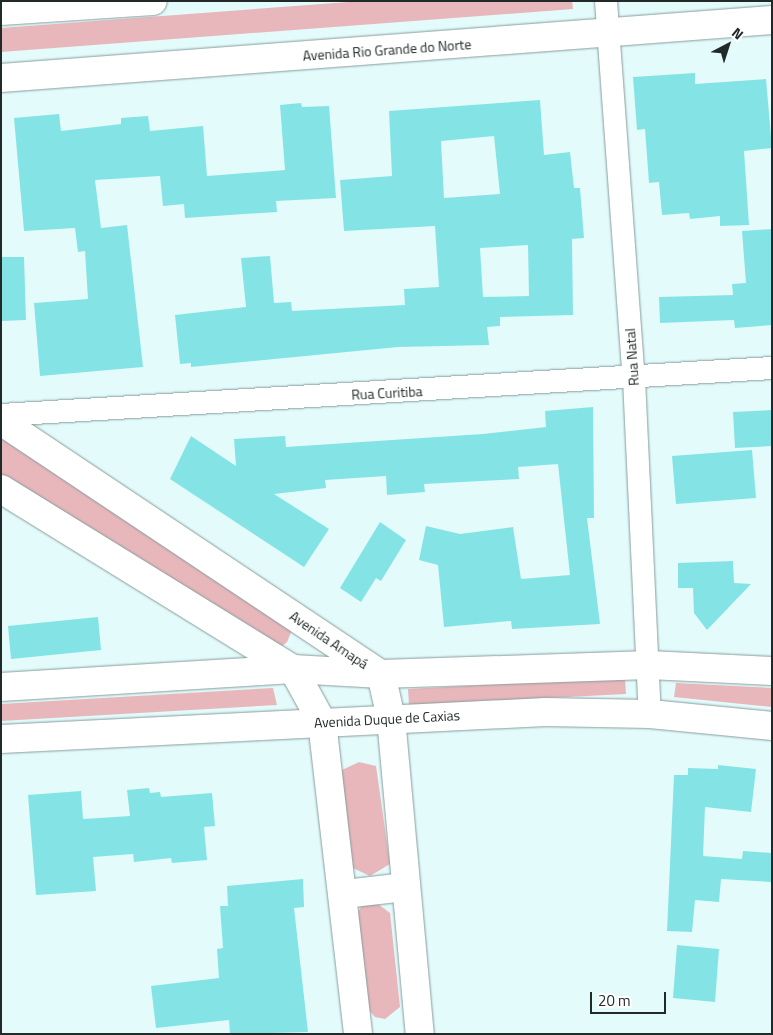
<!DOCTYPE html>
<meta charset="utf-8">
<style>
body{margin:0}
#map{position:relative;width:773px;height:1035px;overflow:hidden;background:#e4fbfb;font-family:"Titillium Web",sans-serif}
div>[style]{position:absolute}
.green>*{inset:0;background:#e8b7bb}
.building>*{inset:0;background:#84e4e5}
.roads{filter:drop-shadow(0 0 1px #889d9d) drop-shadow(0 0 1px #889d9d)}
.minor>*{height:22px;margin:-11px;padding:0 11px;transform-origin:11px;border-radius:11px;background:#fff}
.tertiary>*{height:28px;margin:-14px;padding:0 14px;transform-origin:14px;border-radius:14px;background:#fff}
.secondary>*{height:28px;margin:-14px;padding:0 14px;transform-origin:14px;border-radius:14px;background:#fff}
span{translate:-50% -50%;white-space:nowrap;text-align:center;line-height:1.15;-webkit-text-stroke:4.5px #fff;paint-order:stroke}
.street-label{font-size:14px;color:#212929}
.frame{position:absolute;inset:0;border:2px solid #212929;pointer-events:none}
.north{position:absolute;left:703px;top:20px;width:50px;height:50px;-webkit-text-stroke:4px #fff;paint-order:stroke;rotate:40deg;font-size:14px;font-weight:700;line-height:20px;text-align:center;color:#212929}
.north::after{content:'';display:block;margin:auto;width:18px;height:22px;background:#212929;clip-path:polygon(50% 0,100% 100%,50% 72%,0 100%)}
.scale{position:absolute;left:590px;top:992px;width:76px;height:22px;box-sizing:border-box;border:2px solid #212929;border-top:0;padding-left:6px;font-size:15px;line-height:18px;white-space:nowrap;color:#212929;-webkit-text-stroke:4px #fff;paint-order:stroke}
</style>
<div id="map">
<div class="green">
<i style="clip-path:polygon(362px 1px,572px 1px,573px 9px,1px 52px,1px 28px)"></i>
<i style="clip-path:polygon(1px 438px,293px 628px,287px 642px,281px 647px,1px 479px)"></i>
<i style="clip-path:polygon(625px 678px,626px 694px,409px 705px,408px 689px)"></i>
<i style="clip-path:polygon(676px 683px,772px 688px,772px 707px,674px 697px)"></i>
<i style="clip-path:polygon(273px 688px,277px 705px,1px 721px,1px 704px)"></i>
<i style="clip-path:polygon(359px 762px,376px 766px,390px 864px,370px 876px,353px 868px,340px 771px)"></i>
<i style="clip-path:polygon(374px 901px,390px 913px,400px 1007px,385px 1019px,375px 1017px,366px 1007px,357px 914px,362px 905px)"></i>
</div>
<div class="building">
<i style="clip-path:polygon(695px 73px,695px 84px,766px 79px,772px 148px,744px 151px,749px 225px,720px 226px,720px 216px,690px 219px,689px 213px,662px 215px,659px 182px,649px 183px,645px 129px,637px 130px,633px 77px)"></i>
<i style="clip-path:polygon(evenodd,540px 100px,544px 155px,570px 152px,574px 188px,580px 188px,584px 238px,572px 239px,573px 315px,500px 317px,500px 326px,487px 327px,489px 345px,398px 347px,191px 367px,191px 363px,180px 364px,175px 315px,246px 307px,241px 258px,270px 256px,274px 303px,291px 302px,292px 311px,405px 305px,404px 289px,439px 287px,435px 226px,344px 231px,340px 180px,392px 176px,389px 111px,540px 100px,494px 136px,500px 194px,444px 198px,441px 141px,494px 136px,540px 100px,528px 245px,529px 296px,483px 297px,480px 248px,528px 245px)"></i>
<i style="clip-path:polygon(301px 103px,302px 107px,329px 106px,336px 198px,276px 201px,277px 212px,185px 218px,184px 204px,163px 206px,160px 176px,95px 180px,101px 228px,127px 225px,143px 367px,40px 376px,34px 303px,88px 299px,85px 251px,78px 252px,75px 228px,24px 231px,14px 118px,59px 114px,61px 131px,121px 124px,121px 118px,148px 116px,150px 131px,203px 126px,207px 176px,285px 170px,280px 105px)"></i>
<i style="clip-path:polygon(772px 229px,772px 325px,735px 328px,734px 320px,660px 323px,659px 297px,733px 295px,732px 284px,746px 283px,742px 231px)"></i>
<i style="clip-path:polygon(1px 257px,24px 257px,26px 320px,1px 321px)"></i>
<i style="clip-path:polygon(593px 407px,594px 518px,587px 518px,600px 624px,512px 629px,511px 621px,444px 627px,438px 565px,419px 560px,426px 526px,460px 534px,513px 527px,521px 579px,570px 575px,558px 464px,518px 467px,519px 479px,424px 484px,425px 492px,387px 495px,386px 476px,325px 480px,326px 488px,274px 494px,329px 529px,304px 567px,170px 479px,191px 436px,236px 466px,234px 439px,285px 436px,286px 447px,483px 434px,546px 427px,545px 411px)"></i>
<i style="clip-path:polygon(772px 410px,772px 446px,735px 448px,733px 412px)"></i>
<i style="clip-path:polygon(752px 450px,756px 498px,676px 504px,672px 456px)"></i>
<i style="clip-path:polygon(380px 522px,406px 540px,381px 581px,376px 578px,361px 602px,340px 588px)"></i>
<i style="clip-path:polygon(733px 561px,734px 583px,751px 584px,707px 630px,694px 613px,693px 588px,678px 588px,678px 563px)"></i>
<i style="clip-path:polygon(98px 617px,101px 650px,11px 659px,8px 626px)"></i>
<i style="clip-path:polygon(718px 765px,756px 769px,751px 812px,705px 807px,703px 856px,742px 859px,743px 851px,772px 853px,772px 882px,721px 879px,719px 902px,695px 900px,692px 932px,667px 931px,674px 775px,688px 775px,688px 768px,718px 769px)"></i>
<i style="clip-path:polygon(149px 788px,150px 793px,160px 792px,161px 797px,212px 793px,215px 826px,204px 827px,207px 860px,172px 863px,171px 858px,134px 862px,133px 854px,93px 857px,96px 891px,36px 895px,28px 795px,81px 791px,83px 819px,130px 816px,127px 790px)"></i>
<i style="clip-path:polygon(303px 879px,304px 907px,294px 908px,308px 1032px,230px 1034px,229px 1020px,156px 1028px,151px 986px,219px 978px,217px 949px,223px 948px,220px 906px,228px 906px,227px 886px)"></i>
<i style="clip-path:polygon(677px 945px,719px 949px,715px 1002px,673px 998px)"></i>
</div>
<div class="roads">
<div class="minor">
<i style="left:606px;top:1px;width:379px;rotate:85.8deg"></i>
<i style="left:634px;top:379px;width:335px;rotate:87.3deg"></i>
<i style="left:1px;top:415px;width:772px;rotate:-3.49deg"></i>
</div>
<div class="tertiary">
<i style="left:1px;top:421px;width:457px;rotate:33.7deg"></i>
<i style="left:381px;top:674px;width:45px;rotate:77.2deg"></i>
<i style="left:391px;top:718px;width:317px;rotate:84.8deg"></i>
<i style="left:1px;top:489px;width:343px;rotate:31.7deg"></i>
<i style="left:293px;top:669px;width:60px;rotate:61.3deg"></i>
<i style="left:322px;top:722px;width:314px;rotate:83.4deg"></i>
<i style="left:1px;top:687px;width:293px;rotate:-3.5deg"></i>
<i style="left:293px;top:669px;width:88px;rotate:3.3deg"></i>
<i style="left:381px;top:674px;width:268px;rotate:-1.9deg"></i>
<i style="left:649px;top:665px;width:123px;rotate:2.8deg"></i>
<i style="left:1px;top:739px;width:545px;rotate:-2.84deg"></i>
<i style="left:545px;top:712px;width:105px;rotate:1.1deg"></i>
<i style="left:650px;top:714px;width:123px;rotate:5.6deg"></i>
<i style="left:344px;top:894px;width:61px;rotate:-6.5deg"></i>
</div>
<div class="secondary">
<i style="left:1px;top:11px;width:152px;rotate:-3.8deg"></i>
<i style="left:1px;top:78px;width:773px;rotate:-4.3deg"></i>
</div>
</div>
<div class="street-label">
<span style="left:387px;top:50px;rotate:-4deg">Avenida Rio Grande do Norte</span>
<span style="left:632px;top:357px;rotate:-94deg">Rua Natal</span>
<span style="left:387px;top:393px;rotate:-3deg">Rua Curitiba</span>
<span style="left:329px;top:640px;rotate:34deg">Avenida Amapá</span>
<span style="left:387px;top:719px;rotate:-3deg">Avenida Duque de Caxias</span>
</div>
<div class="frame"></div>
<div class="north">N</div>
<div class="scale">20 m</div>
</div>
